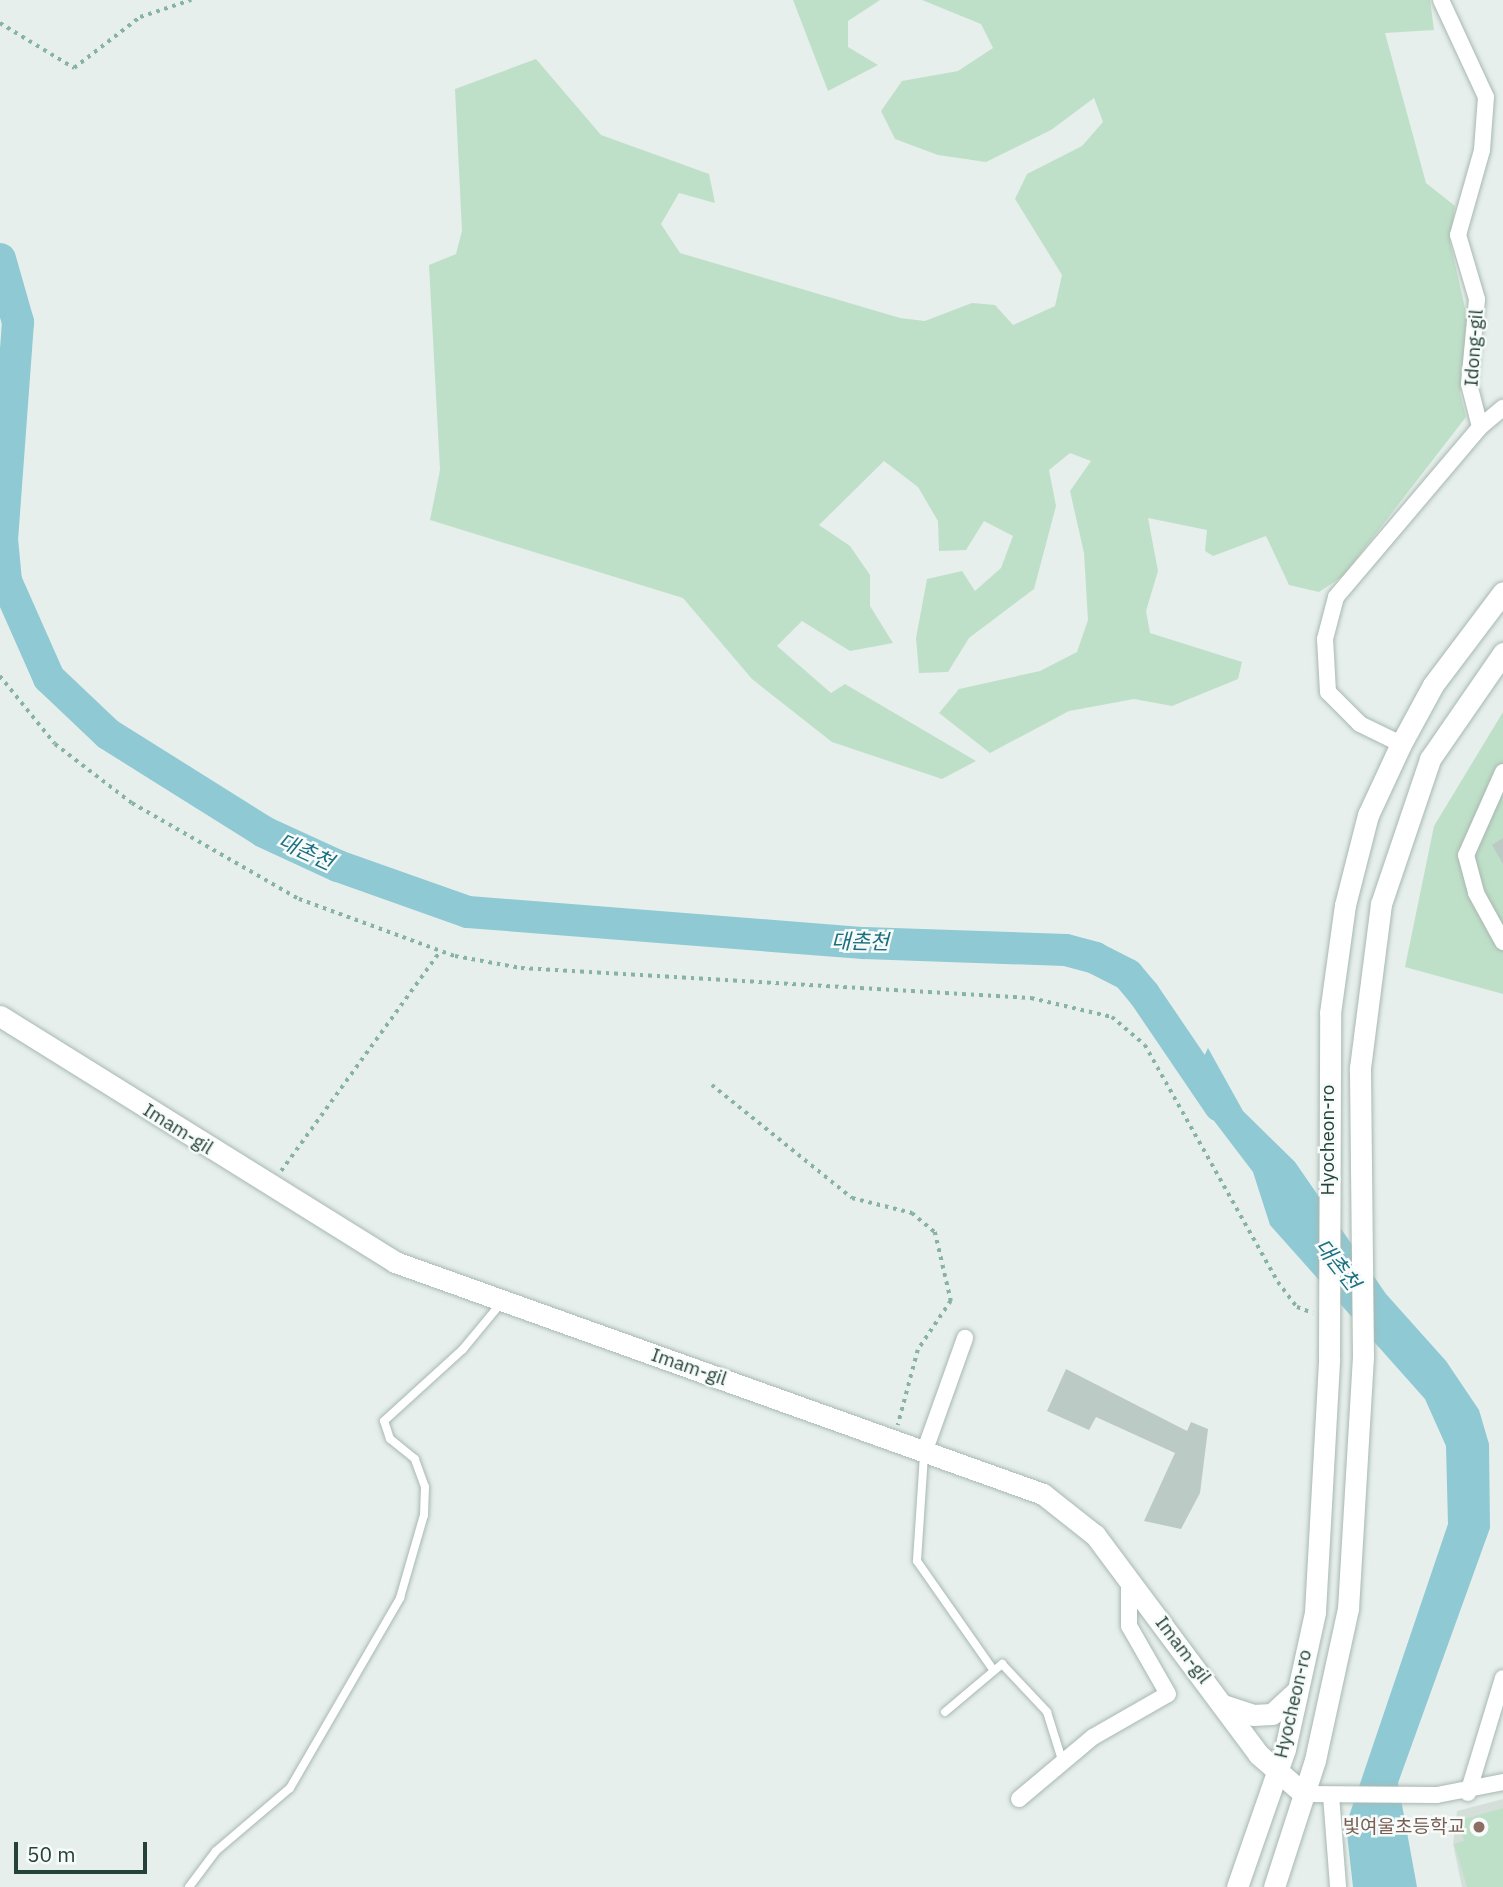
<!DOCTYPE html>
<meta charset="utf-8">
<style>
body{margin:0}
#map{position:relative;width:1503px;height:1887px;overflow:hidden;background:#e6efeb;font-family:"IBM Plex Sans","Noto Sans KR",sans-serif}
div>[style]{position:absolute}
.built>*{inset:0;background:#d4dfda}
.green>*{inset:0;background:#bfe0c8}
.water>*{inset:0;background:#8ec9d4}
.river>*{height:32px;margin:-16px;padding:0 16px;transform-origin:16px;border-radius:16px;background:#8ec9d4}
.building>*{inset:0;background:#bbcac4}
.path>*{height:3.5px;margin-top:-1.75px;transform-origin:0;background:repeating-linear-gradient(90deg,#86b3a5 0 3.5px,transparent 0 8.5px)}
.roads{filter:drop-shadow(0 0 2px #a8b8b2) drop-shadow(0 0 2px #a8b8b2)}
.lane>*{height:8px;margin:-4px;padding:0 4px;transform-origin:4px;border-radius:4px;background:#fff}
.street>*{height:16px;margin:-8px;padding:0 8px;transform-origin:8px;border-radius:8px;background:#fff}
.secondary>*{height:21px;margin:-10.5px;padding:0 10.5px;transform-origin:10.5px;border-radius:10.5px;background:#fff}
.dots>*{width:19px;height:19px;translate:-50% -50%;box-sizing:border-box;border:4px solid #f7fbf9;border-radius:50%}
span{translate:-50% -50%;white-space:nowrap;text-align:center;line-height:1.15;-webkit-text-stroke:5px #f7fbf9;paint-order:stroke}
.street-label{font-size:19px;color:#24423a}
.education-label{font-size:19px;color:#785e54}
.right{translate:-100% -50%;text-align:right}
.water-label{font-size:21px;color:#1c6f80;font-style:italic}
.scale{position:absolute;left:14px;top:1842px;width:133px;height:32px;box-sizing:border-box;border:4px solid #24423a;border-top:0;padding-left:9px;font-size:21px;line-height:24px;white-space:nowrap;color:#24423a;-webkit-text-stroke:5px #f7fbf9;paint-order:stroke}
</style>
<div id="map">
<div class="built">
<i style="clip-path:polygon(1503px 1799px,1503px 1887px,1462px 1887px,1453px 1844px,1457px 1811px)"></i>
</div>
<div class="green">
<i style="clip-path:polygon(793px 0,880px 0,848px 21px,848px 47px,878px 65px,828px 91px)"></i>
<i style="clip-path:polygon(922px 0,1430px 0,1434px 30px,1385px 33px,1426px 183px,1455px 206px,1450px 242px,1468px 321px,1460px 393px,1466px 417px,1343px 576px,1319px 592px,1289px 585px,1266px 536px,1213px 556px,1205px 551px,1207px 530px,1148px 518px,1158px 571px,1146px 611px,1150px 633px,1242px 662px,1238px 679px,1172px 706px,1134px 699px,1069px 711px,990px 753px,939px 713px,959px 689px,1040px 671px,1077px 652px,1088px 620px,1084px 553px,1070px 491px,1091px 461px,1070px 453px,1049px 470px,1056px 506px,1034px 589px,969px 638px,948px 672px,919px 673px,916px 638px,927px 579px,962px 571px,975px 591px,1001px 568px,1013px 536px,984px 521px,966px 550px,939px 551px,938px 521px,918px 487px,884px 461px,819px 525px,850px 546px,870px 575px,870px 606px,893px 643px,850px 651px,802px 621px,777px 646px,831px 693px,845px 684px,976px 761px,942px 779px,832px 742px,752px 679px,683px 598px,430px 520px,440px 470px,429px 265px,456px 254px,462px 231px,455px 89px,536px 59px,601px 135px,709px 174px,715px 203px,679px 193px,661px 224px,680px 253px,900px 318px,925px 321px,972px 303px,995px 305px,1013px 325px,1055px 306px,1062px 275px,1015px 199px,1027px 174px,1082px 146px,1103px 122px,1094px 98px,1051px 130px,986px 162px,938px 155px,895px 139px,881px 111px,902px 81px,958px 71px,993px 48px,981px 24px)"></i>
<i style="clip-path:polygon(1503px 712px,1503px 994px,1405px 967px,1434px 826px)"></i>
<i style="clip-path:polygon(1503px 1808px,1503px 1887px,1467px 1887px,1454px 1844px,1464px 1841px,1458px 1821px)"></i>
</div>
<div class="water">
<i style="clip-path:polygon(1208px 1048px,1243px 1111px,1295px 1162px,1386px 1294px,1446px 1361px,1479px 1410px,1489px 1444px,1490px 1528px,1398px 1783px,1417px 1887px,1353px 1887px,1346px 1825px,1448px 1524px,1446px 1446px,1425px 1399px,1270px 1225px,1253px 1172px,1189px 1088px)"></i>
</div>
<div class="river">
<i style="left:0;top:259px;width:66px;rotate:74.1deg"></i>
<i style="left:18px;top:322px;width:218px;rotate:94.2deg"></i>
<i style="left:2px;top:539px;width:42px;rotate:84.6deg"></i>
<i style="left:6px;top:581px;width:106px;rotate:66.1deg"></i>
<i style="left:49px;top:678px;width:81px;rotate:43.5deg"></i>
<i style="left:108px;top:734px;width:184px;rotate:32.1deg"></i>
<i style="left:264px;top:832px;width:81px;rotate:24.7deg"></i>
<i style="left:338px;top:866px;width:138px;rotate:19.5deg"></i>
<i style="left:468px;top:912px;width:397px;rotate:4.5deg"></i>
<i style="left:864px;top:943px;width:202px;rotate:2deg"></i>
<i style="left:1066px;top:950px;width:30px;rotate:15deg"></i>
<i style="left:1095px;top:958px;width:37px;rotate:27deg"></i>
<i style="left:1128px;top:975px;width:25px;rotate:50deg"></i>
<i style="left:1144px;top:994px;width:135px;rotate:55.8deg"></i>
</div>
<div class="building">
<i style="clip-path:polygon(1503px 838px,1503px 864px,1492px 845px)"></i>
<i style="clip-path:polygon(1066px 1369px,1187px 1431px,1191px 1422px,1208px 1429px,1200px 1493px,1181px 1529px,1144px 1521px,1175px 1453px,1096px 1417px,1089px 1430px,1047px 1411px)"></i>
</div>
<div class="path">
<i style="left:0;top:23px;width:87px;rotate:31.3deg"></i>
<i style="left:74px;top:68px;width:83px;rotate:-37.7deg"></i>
<i style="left:140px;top:17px;width:54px;rotate:-18.4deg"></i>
<i style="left:0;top:676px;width:87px;rotate:51deg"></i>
<i style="left:55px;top:744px;width:97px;rotate:37.5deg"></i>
<i style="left:132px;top:803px;width:193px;rotate:29.9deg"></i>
<i style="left:299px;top:899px;width:166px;rotate:20.1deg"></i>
<i style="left:455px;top:956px;width:67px;rotate:10.3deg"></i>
<i style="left:521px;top:968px;width:511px;rotate:3.37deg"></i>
<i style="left:1031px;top:998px;width:83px;rotate:13.2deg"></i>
<i style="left:1112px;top:1017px;width:43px;rotate:40.3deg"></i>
<i style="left:1145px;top:1045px;width:272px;rotate:60.7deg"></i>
<i style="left:1278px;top:1282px;width:31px;rotate:53deg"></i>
<i style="left:1297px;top:1307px;width:17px;rotate:21deg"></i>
<i style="left:712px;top:1085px;width:180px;rotate:38.9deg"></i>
<i style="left:852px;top:1198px;width:62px;rotate:14deg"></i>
<i style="left:912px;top:1213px;width:30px;rotate:40deg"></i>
<i style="left:935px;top:1232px;width:71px;rotate:76.9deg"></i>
<i style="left:951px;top:1301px;width:59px;rotate:124deg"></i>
<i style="left:918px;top:1350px;width:78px;rotate:104.9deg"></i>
<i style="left:281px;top:1171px;width:271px;rotate:-54.1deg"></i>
</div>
<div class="roads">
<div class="lane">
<i style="left:924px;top:1455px;width:106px;rotate:93.8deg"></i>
<i style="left:917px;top:1561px;width:134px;rotate:55deg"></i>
<i style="left:945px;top:1712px;width:75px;rotate:-40.1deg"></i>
<i style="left:1002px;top:1664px;width:66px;rotate:46.8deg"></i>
<i style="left:1047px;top:1712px;width:53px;rotate:72.6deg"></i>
<i style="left:189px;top:1887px;width:45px;rotate:-53.1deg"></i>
<i style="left:216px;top:1851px;width:97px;rotate:-40.4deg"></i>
<i style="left:290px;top:1788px;width:220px;rotate:-59.9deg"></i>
<i style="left:400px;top:1598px;width:86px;rotate:-73.9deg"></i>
<i style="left:424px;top:1515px;width:28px;rotate:-88deg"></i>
<i style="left:425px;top:1487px;width:30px;rotate:-110deg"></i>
<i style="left:415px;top:1459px;width:32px;rotate:-141deg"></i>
<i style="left:390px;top:1439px;width:19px;rotate:-108deg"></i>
<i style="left:384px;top:1421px;width:107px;rotate:-42.3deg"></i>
<i style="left:463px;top:1349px;width:60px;rotate:-50.4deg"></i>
</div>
<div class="street">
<i style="left:1480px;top:427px;width:30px;rotate:-40deg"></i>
<i style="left:1401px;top:744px;width:46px;rotate:-154deg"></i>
<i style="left:1360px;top:724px;width:45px;rotate:-135deg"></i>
<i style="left:1328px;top:692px;width:53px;rotate:-93.2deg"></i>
<i style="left:1325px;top:639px;width:43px;rotate:-75.3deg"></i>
<i style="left:1336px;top:597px;width:223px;rotate:-49.7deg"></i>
<i style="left:1480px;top:427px;width:44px;rotate:-104.3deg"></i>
<i style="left:1469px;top:384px;width:85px;rotate:-84.6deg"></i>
<i style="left:1477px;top:299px;width:67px;rotate:-106.5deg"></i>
<i style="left:1458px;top:235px;width:88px;rotate:-74.2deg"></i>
<i style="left:1482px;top:150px;width:53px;rotate:-85.7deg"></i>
<i style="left:1486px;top:97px;width:107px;rotate:-114.9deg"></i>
<i style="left:1503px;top:772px;width:91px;rotate:114deg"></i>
<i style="left:1466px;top:855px;width:39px;rotate:75deg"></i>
<i style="left:1476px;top:893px;width:56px;rotate:61.1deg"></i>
<i style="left:926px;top:1447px;width:116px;rotate:-70.3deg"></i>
<i style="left:1468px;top:1793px;width:120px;rotate:-73.1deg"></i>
<i style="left:1304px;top:1794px;width:133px;rotate:0.4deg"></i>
<i style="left:1437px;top:1795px;width:67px;rotate:-11.1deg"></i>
<i style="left:1331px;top:1795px;width:92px;rotate:85.6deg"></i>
<i style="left:1019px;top:1799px;width:97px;rotate:-40deg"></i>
<i style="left:1093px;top:1737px;width:86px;rotate:-29.8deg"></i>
<i style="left:1168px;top:1694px;width:78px;rotate:-119.8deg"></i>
<i style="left:1129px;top:1626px;width:46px;rotate:-90deg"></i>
</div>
<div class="secondary">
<i style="left:0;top:1016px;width:465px;rotate:31.9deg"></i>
<i style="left:395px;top:1262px;width:688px;rotate:19.7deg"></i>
<i style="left:1043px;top:1494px;width:66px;rotate:38.3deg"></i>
<i style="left:1095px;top:1535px;width:273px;rotate:53.3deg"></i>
<i style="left:1258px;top:1754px;width:61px;rotate:41deg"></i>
<i style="left:1223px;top:1705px;width:32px;rotate:18deg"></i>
<i style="left:1253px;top:1715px;width:19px;rotate:-3deg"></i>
<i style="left:1272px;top:1714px;width:34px;rotate:-43deg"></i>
<i style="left:1237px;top:1887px;width:146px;rotate:-70.8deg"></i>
<i style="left:1285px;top:1749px;width:140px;rotate:-77.6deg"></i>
<i style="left:1315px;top:1612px;width:254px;rotate:-86.8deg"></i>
<i style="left:1329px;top:1358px;width:345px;rotate:-89.8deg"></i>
<i style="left:1330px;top:1013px;width:109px;rotate:-82.1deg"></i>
<i style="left:1345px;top:905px;width:93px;rotate:-75.7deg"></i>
<i style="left:1368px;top:815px;width:78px;rotate:-65.1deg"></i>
<i style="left:1401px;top:744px;width:67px;rotate:-61.5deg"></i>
<i style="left:1433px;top:685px;width:116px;rotate:-53deg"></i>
<i style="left:1274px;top:1887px;width:133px;rotate:-72.1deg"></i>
<i style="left:1315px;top:1760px;width:155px;rotate:-77.7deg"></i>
<i style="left:1348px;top:1609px;width:252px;rotate:-86.6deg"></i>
<i style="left:1363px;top:1357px;width:289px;rotate:-90.6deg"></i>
<i style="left:1360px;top:1068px;width:165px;rotate:-82.7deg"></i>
<i style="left:1381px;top:904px;width:153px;rotate:-71.3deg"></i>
<i style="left:1430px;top:759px;width:129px;rotate:-55.4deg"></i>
</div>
</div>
<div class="dots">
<i style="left:1479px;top:1827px;background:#8d6e63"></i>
</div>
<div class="street-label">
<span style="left:1474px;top:348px;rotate:-86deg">Idong-gil</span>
<span style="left:178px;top:1129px;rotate:32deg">Imam-gil</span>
<span style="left:1328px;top:1140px;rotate:-90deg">Hyocheon-ro</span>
<span style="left:689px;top:1367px;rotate:19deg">Imam-gil</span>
<span style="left:1183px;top:1650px;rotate:53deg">Imam-gil</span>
<span style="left:1293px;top:1704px;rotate:-77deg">Hyocheon-ro</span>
</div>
<div class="education-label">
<span class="right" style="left:1465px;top:1827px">빛여울초등학교</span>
</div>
<div class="water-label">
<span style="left:306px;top:851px;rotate:25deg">대촌천</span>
<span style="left:860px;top:941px;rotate:1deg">대촌천</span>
<span style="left:1338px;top:1264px;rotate:52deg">대촌천</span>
</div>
<div class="scale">50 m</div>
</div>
